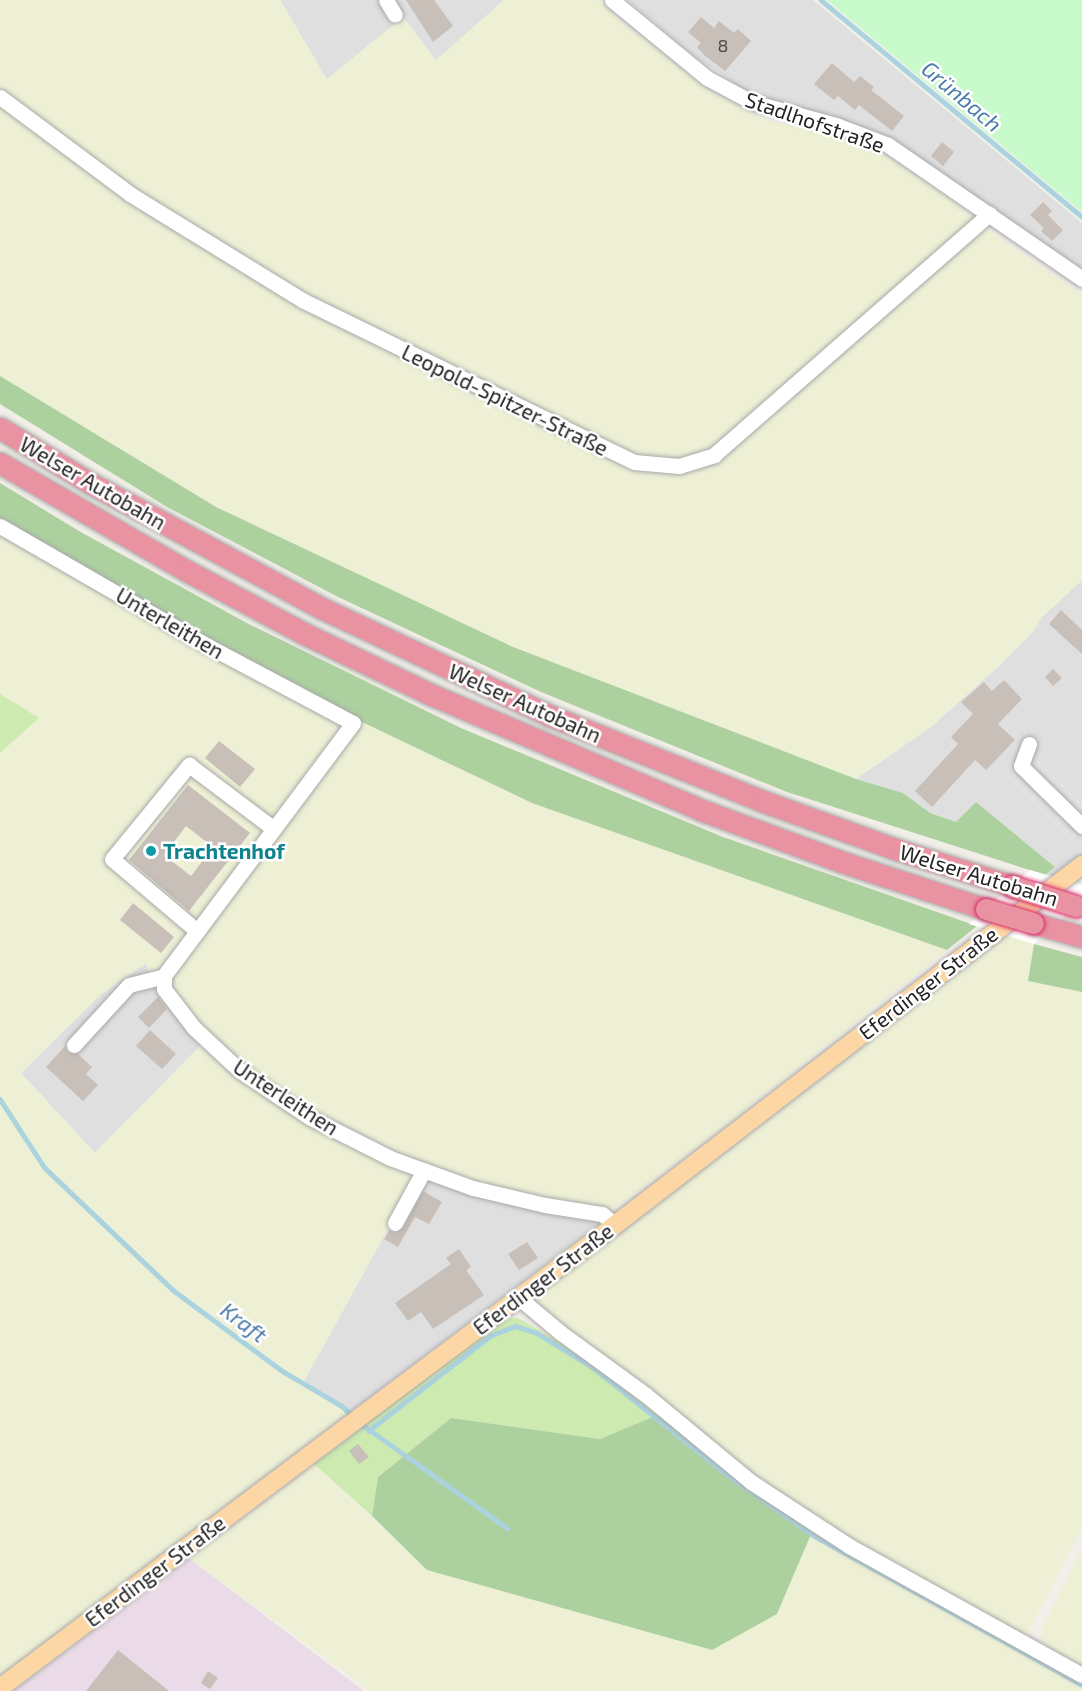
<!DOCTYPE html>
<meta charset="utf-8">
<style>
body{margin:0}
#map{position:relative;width:1082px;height:1691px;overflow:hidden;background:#f2efe9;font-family:"Exo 2",sans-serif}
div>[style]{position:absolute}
.residential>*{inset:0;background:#e0dfdf}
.industrial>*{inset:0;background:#ebdbe8}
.farmland>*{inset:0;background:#eef0d5}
.grass>*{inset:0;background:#cdebb0}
.forest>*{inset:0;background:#add19e}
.park>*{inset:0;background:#c8facc}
.parking>*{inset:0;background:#e2e2e2}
.pier>*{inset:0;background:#fff}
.stream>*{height:4.5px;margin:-2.25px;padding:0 2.25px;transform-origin:2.25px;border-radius:2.25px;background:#aad3df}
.building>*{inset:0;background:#c7bfb8}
.roads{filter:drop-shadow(0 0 2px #a9a9a9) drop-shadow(0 0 2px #a9a9a9)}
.minor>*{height:15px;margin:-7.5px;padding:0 7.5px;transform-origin:7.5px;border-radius:7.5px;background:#fff}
.major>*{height:18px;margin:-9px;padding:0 9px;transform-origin:9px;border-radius:9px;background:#fcd6a4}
.highway>*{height:21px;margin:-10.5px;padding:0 10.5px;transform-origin:10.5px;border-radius:10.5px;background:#e892a2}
.bridges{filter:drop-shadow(0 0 2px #dc2a67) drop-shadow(0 0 2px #dc2a67)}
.highway-bridge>*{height:21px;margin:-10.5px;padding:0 10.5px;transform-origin:10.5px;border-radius:10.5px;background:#e892a2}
.dots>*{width:16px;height:16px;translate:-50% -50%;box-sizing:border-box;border:3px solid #fff;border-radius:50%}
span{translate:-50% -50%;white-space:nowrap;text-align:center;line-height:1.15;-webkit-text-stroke:5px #fff;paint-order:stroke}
.number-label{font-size:18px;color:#4b4948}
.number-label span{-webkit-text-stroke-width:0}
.street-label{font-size:21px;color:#222}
.culture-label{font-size:21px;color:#0d838f;font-weight:700}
.left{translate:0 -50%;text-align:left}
.water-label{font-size:22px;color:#4a7aab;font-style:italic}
</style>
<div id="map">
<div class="residential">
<i style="clip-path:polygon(280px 0,504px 0,436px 61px,403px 17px,327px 80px)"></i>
<i style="clip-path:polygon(628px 0,813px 0,1082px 223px,1082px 269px,894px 142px,773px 101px,740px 87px,695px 57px)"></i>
<i style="clip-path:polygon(1082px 580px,1082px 877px,1075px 883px,1045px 875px,1055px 867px,976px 802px,956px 822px,930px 813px,903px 793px,856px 779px,932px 726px,1002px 663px,1032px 633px,1042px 617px)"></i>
<i style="clip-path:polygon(146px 963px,159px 996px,200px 1046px,95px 1153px,21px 1073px,100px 995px)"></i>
<i style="clip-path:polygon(417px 1176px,603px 1220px,348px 1414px,303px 1383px)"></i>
</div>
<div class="industrial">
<i style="clip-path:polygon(190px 1559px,364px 1691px,13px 1691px)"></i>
</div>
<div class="farmland">
<i style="clip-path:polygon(0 0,280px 0,327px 79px,403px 17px,436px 60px,504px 0,600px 0,622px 23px,716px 95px,766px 120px,843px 138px,881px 153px,929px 183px,987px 230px,1082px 295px,1082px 580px,1042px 617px,1032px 633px,1002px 663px,932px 726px,856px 779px,513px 647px,216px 507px,0 376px)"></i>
<i style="clip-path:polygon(0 520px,364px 723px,532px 803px,947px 950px,709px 1138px,615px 1208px,512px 1193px,424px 1164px,310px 1110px,244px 1065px,210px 1037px,169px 983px,159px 996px,146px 963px,100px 995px,21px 1073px,95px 1153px,200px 1046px,235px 1077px,341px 1144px,417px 1176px,303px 1383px,348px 1414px,0 1676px,0 753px,38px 718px,0 694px)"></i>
<i style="clip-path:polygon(1006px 935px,1034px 944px,1028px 981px,1082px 992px,1082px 1528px,1026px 1636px,848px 1536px,754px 1477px,539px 1311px,536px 1296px,956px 977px)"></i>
<i style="clip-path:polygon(314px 1464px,428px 1570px,777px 1614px,812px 1532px,1082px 1682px,1082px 1691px,370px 1691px,190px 1559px)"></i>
<i style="clip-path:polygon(1082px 1549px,1082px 1666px,1040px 1642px,1043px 1627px)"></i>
</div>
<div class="grass">
<i style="clip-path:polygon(0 694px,39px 718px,0 753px)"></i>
<i style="clip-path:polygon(518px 1318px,598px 1364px,662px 1413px,600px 1439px,451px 1418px,378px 1477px,372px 1516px,314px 1464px,500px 1320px)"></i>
</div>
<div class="forest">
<i style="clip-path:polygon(0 376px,216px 507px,513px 647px,856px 779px,903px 793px,930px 813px,956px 822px,976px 802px,1055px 867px,1045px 875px,787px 792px,541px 692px,338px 597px,167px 507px,0 404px)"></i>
<i style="clip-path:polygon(0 483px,79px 531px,245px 622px,461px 728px,723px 837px,977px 926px,947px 950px,532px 803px,364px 723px,175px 622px,0 520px)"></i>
<i style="clip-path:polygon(1034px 944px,1082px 957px,1082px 992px,1028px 981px)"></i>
<i style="clip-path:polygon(662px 1413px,736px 1475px,812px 1532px,777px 1614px,712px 1650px,427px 1570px,372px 1516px,378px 1477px,451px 1418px,600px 1439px)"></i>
</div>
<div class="park">
<i style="clip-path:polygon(827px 0,1082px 0,1082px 212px)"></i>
</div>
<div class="parking">
<i style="clip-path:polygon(1032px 754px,1082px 803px,1082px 831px,1072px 841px,1008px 778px)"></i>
</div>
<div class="pier">
<i style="clip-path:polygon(1030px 870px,1082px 885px,1082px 900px,1034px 944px,969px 924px)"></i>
</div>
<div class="stream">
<i style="left:821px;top:0;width:339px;rotate:39.7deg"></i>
<i style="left:0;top:1099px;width:82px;rotate:56.9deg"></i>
<i style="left:45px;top:1168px;width:177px;rotate:43.6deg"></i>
<i style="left:173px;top:1290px;width:138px;rotate:36.5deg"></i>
<i style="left:284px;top:1372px;width:67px;rotate:30.4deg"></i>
<i style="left:342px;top:1406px;width:16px;rotate:43deg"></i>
<i style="left:360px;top:1423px;width:181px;rotate:35.5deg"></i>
<i style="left:368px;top:1431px;width:155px;rotate:-37.9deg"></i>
<i style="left:490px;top:1336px;width:27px;rotate:-22deg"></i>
<i style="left:515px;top:1326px;width:21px;rotate:17deg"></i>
<i style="left:535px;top:1332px;width:69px;rotate:31.4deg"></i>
<i style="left:594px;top:1368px;width:173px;rotate:38.7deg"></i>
<i style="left:729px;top:1476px;width:103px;rotate:35.1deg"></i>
<i style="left:813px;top:1535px;width:308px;rotate:29.1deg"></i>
</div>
<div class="building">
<i style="clip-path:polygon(406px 0,434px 0,453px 26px,433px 42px)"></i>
<i style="clip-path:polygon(701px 17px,714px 28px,719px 21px,734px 33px,738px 29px,751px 41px,725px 71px,704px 55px,697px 47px,701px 43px,688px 32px)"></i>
<i style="clip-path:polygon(832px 63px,854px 82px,860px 76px,874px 87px,871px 90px,904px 116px,892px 131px,859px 105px,855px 110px,838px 96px,834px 100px,814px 84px)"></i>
<i style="clip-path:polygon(942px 142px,954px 152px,943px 166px,931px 156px)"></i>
<i style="clip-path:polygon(1043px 202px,1052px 211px,1048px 215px,1063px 230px,1052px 241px,1041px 231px,1044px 228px,1030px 215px)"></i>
<i style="clip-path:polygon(1061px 610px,1082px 630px,1082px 654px,1049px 624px)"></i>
<i style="clip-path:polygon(1053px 669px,1062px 678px,1053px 686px,1045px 677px)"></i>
<i style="clip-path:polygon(1004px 680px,1022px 699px,998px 724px,1015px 740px,986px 770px,975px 760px,932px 807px,915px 791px,958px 744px,951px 737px,973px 714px,961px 702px,984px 682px,992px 691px)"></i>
<i style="clip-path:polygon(219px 741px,255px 769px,240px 787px,205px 758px)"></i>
<i style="clip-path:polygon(evenodd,188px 785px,250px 833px,189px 911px,129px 860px,188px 785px,186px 826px,213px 847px,191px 876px,164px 855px,186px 826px)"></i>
<i style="clip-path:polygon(133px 903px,174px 937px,161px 953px,120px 920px)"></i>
<i style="clip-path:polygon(158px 997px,167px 1009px,149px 1028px,138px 1017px)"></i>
<i style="clip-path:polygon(150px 1030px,176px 1054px,162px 1069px,136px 1046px)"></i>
<i style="clip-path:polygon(65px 1046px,68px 1053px,78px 1054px,92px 1067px,86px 1074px,98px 1085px,83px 1101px,46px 1067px)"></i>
<i style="clip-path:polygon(423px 1191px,442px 1202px,429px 1224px,415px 1217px,398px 1247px,384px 1239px,389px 1231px,396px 1233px,403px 1228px)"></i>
<i style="clip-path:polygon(527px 1242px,538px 1258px,519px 1270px,508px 1254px)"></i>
<i style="clip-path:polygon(459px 1249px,471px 1267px,466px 1270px,484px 1295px,433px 1329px,421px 1312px,408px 1321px,395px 1303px,451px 1264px,446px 1258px)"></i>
<i style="clip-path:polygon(358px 1444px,369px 1457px,359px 1464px,349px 1451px)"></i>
<i style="clip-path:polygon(118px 1650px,169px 1691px,86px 1691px)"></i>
<i style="clip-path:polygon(208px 1671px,218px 1678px,210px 1689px,201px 1683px)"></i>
</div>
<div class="roads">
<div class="minor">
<i style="left:386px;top:0;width:17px;rotate:59deg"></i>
<i style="left:612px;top:0;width:123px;rotate:39.4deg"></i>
<i style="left:707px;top:78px;width:51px;rotate:28.1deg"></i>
<i style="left:752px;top:102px;width:87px;rotate:15.3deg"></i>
<i style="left:836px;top:125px;width:56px;rotate:21deg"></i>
<i style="left:888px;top:145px;width:236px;rotate:34.6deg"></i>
<i style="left:0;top:97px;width:162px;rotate:36.7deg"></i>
<i style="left:130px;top:194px;width:202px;rotate:31.6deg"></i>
<i style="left:302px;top:300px;width:369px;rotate:26deg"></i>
<i style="left:634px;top:462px;width:45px;rotate:5.1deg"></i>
<i style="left:679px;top:466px;width:37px;rotate:-17deg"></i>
<i style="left:714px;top:455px;width:366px;rotate:-41.2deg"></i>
<i style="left:0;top:526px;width:240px;rotate:30deg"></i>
<i style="left:208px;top:646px;width:164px;rotate:28deg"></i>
<i style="left:353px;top:723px;width:316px;rotate:126.8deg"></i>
<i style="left:164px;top:976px;width:13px;rotate:90deg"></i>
<i style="left:164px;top:989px;width:49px;rotate:52.4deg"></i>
<i style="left:194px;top:1028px;width:62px;rotate:43deg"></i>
<i style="left:239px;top:1070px;width:84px;rotate:33.9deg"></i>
<i style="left:309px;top:1117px;width:91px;rotate:26.8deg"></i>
<i style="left:390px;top:1158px;width:88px;rotate:19.9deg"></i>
<i style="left:473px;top:1188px;width:74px;rotate:13.3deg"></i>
<i style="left:545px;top:1205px;width:58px;rotate:9deg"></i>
<i style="left:602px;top:1214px;width:17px;rotate:40deg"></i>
<i style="left:1029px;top:744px;width:23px;rotate:110deg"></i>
<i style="left:1021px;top:766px;width:86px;rotate:44.5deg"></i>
<i style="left:197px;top:931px;width:111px;rotate:-139.7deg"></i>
<i style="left:112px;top:859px;width:122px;rotate:-50.7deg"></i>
<i style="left:189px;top:765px;width:106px;rotate:37deg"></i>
<i style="left:74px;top:1045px;width:81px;rotate:-47.5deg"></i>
<i style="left:129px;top:985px;width:36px;rotate:-14deg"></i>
<i style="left:395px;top:1223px;width:60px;rotate:-61.3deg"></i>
<i style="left:518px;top:1297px;width:56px;rotate:39.9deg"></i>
<i style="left:561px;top:1333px;width:105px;rotate:36.1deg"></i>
<i style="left:646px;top:1395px;width:136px;rotate:39.6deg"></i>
<i style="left:751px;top:1482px;width:117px;rotate:33.1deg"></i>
<i style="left:849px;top:1546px;width:266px;rotate:29deg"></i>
</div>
<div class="major">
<i style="left:0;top:1688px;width:770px;rotate:-36.97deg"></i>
<i style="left:615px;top:1225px;width:590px;rotate:-37.63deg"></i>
</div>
<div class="highway">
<i style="left:0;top:428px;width:103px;rotate:31.5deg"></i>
<i style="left:88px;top:482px;width:263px;rotate:28.4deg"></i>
<i style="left:319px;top:607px;width:253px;rotate:25.2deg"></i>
<i style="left:548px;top:715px;width:231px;rotate:21.9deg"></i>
<i style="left:762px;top:801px;width:145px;rotate:19.8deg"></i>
<i style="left:898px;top:850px;width:120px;rotate:17.5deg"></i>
<i style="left:0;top:463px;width:216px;rotate:30deg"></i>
<i style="left:187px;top:571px;width:132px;rotate:28.1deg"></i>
<i style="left:303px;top:633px;width:143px;rotate:25.7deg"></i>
<i style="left:432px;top:695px;width:293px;rotate:23.1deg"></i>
<i style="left:701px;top:810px;width:150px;rotate:20.2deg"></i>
<i style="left:842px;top:862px;width:151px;rotate:18.1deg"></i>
<i style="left:1033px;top:923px;width:51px;rotate:15.9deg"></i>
</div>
</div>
<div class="bridges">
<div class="highway-bridge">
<i style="left:1012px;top:886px;width:67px;rotate:17.4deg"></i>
<i style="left:986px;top:909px;width:49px;rotate:16.6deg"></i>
</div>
</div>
<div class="dots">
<i style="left:151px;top:851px;background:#0f9aa8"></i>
</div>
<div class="number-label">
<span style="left:723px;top:45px">8</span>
</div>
<div class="street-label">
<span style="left:815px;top:122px;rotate:19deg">Stadlhofstraße</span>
<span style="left:505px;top:400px;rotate:26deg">Leopold-Spitzer-Straße</span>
<span style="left:93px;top:483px;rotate:30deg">Welser Autobahn</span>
<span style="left:170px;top:623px;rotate:30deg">Unterleithen</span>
<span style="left:525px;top:703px;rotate:24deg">Welser Autobahn</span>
<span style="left:979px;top:875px;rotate:17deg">Welser Autobahn</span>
<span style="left:928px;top:983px;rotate:-38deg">Eferdinger Straße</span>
<span style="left:286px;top:1097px;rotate:33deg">Unterleithen</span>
<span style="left:543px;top:1279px;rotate:-37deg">Eferdinger Straße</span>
<span style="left:155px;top:1571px;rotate:-37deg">Eferdinger Straße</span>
</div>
<div class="culture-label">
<span class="left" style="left:163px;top:851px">Trachtenhof</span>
</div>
<div class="water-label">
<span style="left:962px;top:96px;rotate:40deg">Grünbach</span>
<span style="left:244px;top:1322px;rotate:37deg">Kraft</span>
</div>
</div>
